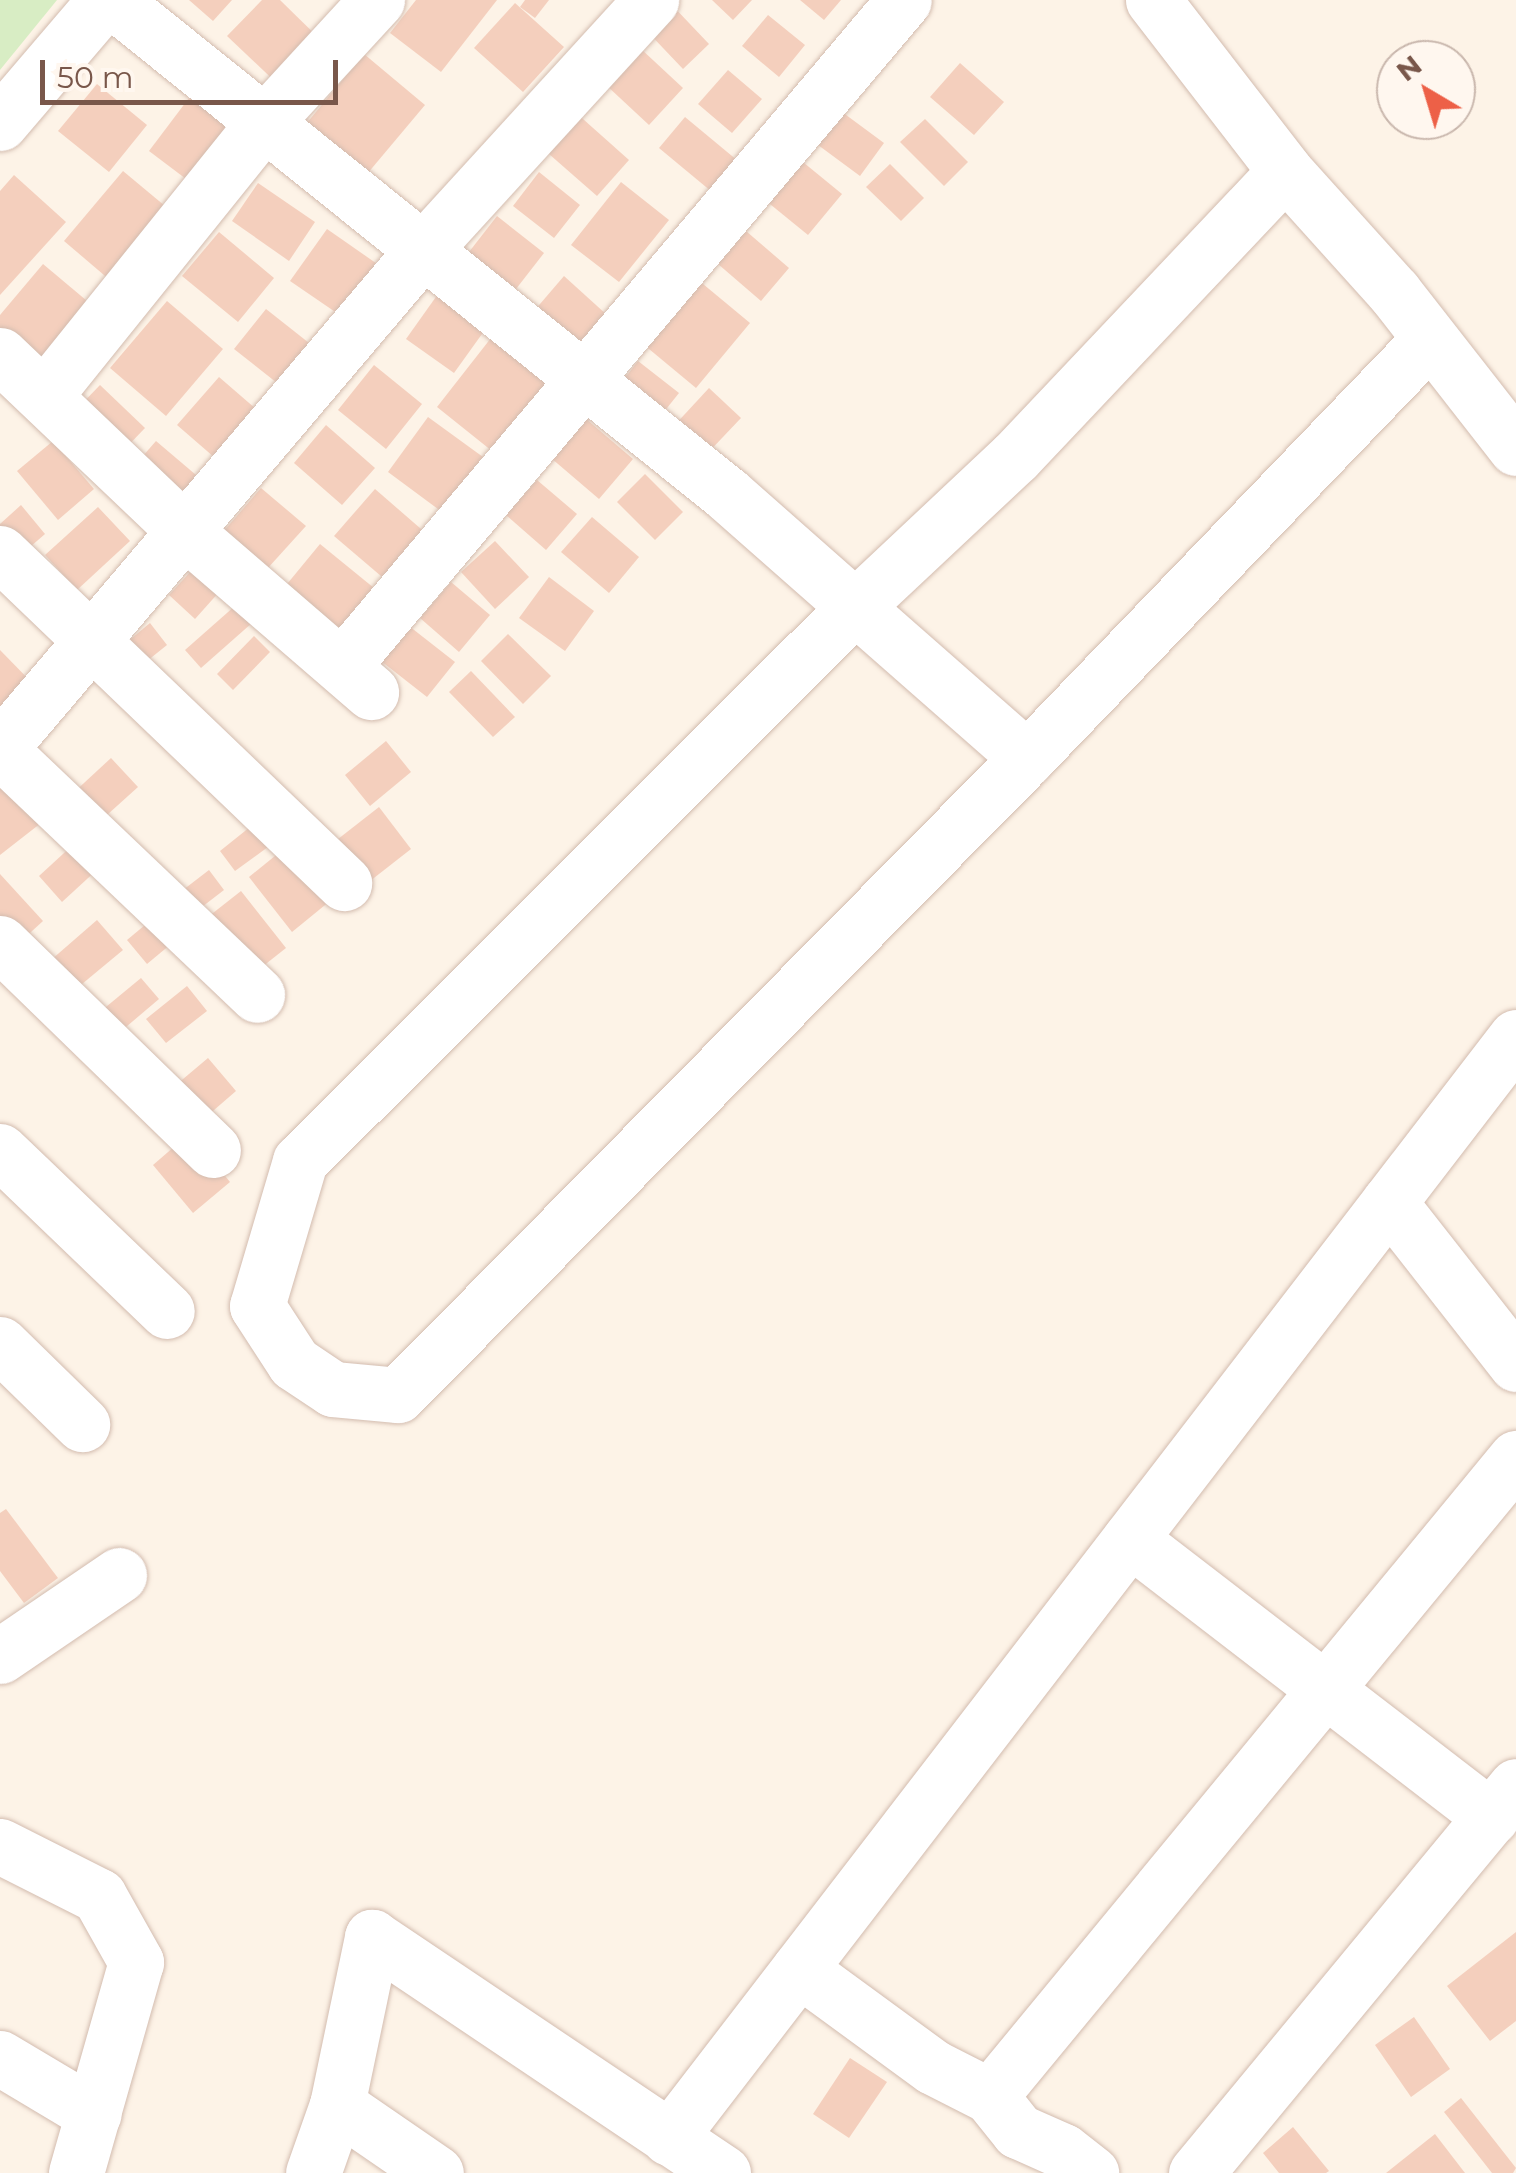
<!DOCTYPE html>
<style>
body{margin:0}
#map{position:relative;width:1516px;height:2173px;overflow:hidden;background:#fdf3e7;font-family:Montserrat,sans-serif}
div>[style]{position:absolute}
.green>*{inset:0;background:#d8edc4}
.building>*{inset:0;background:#f4cfbd}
.roads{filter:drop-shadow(0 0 2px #d3bcaf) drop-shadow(0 0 2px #d3bcaf)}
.minor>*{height:55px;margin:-27.5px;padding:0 27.5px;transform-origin:27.5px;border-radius:27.5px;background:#fff}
span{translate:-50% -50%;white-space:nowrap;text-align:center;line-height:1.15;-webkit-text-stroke:9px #fff7ef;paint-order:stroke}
.north{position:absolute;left:1376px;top:40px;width:100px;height:100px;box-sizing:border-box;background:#fff7ef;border:2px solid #c9b7ad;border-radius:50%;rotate:322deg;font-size:28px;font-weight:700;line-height:40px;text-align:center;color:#79574a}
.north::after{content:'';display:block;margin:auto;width:35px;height:45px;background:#ed6047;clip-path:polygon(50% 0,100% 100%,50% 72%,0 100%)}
.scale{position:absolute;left:40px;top:60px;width:298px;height:45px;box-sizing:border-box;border:5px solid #79574a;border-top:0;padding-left:12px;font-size:30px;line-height:35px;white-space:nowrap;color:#79574a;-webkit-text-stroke:8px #fff7ef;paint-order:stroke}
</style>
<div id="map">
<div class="green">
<i style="clip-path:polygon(0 0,57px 0,0 70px)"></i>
</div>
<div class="building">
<i style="clip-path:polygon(189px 0,232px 0,213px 21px)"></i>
<i style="clip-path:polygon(262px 0,280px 0,328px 47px,285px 91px,227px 36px)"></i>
<i style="clip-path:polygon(416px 0,497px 0,441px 72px,390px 33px)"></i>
<i style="clip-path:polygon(525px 0,549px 0,535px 18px,520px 7px)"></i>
<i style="clip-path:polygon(712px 0,752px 0,733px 20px)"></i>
<i style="clip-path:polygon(800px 0,841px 0,824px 20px)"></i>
<i style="clip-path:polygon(515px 3px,564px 47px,523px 92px,474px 48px)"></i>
<i style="clip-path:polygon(670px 3px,709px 44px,683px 69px,644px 28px)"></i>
<i style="clip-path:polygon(768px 15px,805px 45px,779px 77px,742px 46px)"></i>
<i style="clip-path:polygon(640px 48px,683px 88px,649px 125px,606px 85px)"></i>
<i style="clip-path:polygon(364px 54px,425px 105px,362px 180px,301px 130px)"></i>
<i style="clip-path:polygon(960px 63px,1004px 102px,974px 135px,930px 97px)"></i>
<i style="clip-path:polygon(728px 70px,762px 99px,732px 133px,698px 104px)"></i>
<i style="clip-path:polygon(97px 84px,147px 125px,109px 172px,58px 131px)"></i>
<i style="clip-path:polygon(192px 94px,241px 131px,198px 188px,149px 151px)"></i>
<i style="clip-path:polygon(838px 109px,884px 143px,860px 176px,814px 142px)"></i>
<i style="clip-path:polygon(574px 111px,629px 160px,597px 196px,541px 147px)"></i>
<i style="clip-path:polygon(685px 117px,738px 161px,712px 192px,659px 148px)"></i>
<i style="clip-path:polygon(925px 119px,968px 162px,944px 186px,900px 142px)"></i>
<i style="clip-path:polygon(798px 158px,842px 194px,808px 235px,765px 200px)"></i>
<i style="clip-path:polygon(890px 164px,924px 198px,901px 221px,866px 187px)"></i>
<i style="clip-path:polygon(123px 171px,171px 211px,111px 281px,64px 241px)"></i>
<i style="clip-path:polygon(539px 172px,580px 205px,554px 238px,513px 206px)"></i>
<i style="clip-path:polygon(14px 175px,66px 222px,0 295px,0 191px)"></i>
<i style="clip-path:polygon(621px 182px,669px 220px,619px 282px,571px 245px)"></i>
<i style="clip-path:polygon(258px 183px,315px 222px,289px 261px,232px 221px)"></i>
<i style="clip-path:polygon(497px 216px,544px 253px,509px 298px,462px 261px)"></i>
<i style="clip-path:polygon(327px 229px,383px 268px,347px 320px,290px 281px)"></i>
<i style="clip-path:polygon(746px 231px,789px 268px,761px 301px,718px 264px)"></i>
<i style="clip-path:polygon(219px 232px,274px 278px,238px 322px,182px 276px)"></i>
<i style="clip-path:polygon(43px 264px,99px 311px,47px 373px,0 334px,0 315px)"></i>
<i style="clip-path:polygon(564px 276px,607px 315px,577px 349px,534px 311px)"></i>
<i style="clip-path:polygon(697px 279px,750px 323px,696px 388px,643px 344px)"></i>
<i style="clip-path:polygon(438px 294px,487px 327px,454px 373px,406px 339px)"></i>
<i style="clip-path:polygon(167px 301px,223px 349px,166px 416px,110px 368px)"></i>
<i style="clip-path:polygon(266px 309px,323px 354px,291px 394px,234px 349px)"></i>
<i style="clip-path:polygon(491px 338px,547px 383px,492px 451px,437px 407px)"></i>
<i style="clip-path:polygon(638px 361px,679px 393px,651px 428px,611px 396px)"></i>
<i style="clip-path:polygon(374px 365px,422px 404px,386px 449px,338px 410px)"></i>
<i style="clip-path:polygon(219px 377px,264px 416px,222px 464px,177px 425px)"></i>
<i style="clip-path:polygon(100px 385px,145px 428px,119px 455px,74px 412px)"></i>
<i style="clip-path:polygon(709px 388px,741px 418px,704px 457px,672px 428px)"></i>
<i style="clip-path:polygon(428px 417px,483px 457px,442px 512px,388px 472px)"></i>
<i style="clip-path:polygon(585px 418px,633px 459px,599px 499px,551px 458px)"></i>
<i style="clip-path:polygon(326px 425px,375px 468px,342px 505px,294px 463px)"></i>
<i style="clip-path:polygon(53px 441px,94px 489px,58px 520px,17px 471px)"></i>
<i style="clip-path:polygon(156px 441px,209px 486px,182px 518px,128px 473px)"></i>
<i style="clip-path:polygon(645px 474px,683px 512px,655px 540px,617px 502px)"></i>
<i style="clip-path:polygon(537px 480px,577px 514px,546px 550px,506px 515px)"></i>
<i style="clip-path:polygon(261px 488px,306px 526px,267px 569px,223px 532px)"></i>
<i style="clip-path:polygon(375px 489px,428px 535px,388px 582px,334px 536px)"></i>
<i style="clip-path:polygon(21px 505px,45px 534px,0 573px,0 524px)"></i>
<i style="clip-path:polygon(98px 507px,130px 541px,77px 590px,45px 555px)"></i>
<i style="clip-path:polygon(592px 517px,639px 557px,609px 593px,561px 552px)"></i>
<i style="clip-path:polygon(495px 541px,529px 577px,495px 609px,461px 572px)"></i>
<i style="clip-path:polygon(320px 544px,374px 588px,332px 639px,278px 595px)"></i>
<i style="clip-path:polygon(203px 558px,229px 581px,195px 619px,169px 595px)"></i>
<i style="clip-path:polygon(549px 577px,594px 611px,565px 651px,519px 618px)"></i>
<i style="clip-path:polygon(451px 582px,490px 615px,459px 652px,420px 618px)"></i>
<i style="clip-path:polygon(236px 605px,252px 623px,201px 668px,185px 650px)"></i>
<i style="clip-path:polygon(150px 623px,167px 645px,137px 669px,120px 648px)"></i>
<i style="clip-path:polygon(409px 626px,455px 662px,427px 697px,381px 661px)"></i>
<i style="clip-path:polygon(508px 634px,551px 676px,523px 704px,481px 661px)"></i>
<i style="clip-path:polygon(254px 636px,270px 652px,233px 690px,217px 674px)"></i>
<i style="clip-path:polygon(0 650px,41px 692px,0 732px)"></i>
<i style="clip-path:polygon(471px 671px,515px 717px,493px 737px,449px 692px)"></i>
<i style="clip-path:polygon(386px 741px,411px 772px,370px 806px,345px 775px)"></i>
<i style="clip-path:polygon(111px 758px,138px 787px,97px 824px,71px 795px)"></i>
<i style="clip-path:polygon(0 772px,41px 823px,0 855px)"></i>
<i style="clip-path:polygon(379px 807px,411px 849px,356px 892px,324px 850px)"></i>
<i style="clip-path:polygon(255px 823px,272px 844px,235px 871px,220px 851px)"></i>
<i style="clip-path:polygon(76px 842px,99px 868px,62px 902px,39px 876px)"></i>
<i style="clip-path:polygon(286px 847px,330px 901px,292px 932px,249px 877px)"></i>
<i style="clip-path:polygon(209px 870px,224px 890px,185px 920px,170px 900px)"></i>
<i style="clip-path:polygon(0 874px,43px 921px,8px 953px,0 944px)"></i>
<i style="clip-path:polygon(241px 891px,286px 948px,244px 981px,199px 924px)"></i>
<i style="clip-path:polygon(157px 915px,177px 939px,147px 964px,127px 940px)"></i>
<i style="clip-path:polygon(97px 920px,123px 950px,76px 989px,51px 960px)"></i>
<i style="clip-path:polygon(141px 978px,159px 999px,113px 1038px,95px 1016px)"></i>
<i style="clip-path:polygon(187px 986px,207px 1011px,166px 1043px,146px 1019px)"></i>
<i style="clip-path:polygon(208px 1058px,236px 1091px,199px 1123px,170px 1090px)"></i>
<i style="clip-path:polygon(190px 1133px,230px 1182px,193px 1213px,153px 1165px)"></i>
<i style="clip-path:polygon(6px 1509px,58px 1578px,24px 1603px,0 1571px,0 1513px)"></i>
<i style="clip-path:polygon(1516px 1932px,1516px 2021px,1490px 2041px,1447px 1986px)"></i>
<i style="clip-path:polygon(1414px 2017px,1450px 2069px,1411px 2097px,1375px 2045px)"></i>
<i style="clip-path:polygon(850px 2058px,887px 2082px,849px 2138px,813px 2114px)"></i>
<i style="clip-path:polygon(1461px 2098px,1516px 2168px,1513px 2173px,1492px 2173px,1444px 2112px)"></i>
<i style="clip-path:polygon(1293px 2127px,1329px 2171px,1326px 2173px,1279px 2173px,1263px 2153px)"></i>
<i style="clip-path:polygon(1435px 2134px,1465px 2173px,1386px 2173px)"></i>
</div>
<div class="roads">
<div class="minor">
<i style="left:112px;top:0;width:789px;rotate:38.77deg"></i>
<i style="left:727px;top:494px;width:171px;rotate:41.4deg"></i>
<i style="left:855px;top:607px;width:219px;rotate:-43.2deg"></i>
<i style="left:1015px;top:457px;width:393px;rotate:-46.6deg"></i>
<i style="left:1153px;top:0;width:216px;rotate:52.3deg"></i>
<i style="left:1285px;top:171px;width:163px;rotate:48deg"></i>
<i style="left:1394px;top:292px;width:198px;rotate:52deg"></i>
<i style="left:0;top:123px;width:162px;rotate:-49.5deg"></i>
<i style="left:0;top:355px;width:260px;rotate:43.6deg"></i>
<i style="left:188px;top:534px;width:242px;rotate:40.8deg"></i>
<i style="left:44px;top:396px;width:348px;rotate:-51.2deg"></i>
<i style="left:262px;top:125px;width:170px;rotate:-47.4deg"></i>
<i style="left:0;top:553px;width:477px;rotate:43.8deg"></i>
<i style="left:342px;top:666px;width:871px;rotate:-49.84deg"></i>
<i style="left:0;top:748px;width:652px;rotate:-49.67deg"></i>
<i style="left:422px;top:251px;width:340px;rotate:-47.6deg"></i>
<i style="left:0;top:750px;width:355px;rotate:43.6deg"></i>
<i style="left:1027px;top:758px;width:229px;rotate:-138.7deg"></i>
<i style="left:855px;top:607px;width:784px;rotate:135.05deg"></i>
<i style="left:300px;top:1161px;width:151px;rotate:106.5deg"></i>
<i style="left:257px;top:1306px;width:68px;rotate:57deg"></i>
<i style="left:294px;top:1363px;width:47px;rotate:33.7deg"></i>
<i style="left:333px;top:1389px;width:65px;rotate:5.3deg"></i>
<i style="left:398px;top:1395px;width:895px;rotate:-45.36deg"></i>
<i style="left:1027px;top:758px;width:581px;rotate:-46.12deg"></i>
<i style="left:0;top:943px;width:297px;rotate:44.2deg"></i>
<i style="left:0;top:1151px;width:231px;rotate:43.8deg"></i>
<i style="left:1389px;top:1202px;width:206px;rotate:51.9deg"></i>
<i style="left:0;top:1344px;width:115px;rotate:44.3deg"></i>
<i style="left:1130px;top:1539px;width:456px;rotate:37.6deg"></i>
<i style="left:0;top:1656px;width:144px;rotate:-34.2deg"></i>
<i style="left:0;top:1846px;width:111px;rotate:26.8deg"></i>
<i style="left:99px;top:1896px;width:76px;rotate:60.7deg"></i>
<i style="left:136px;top:1962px;width:219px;rotate:105.9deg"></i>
<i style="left:799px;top:1969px;width:166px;rotate:36.2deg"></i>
<i style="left:933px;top:2067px;width:64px;rotate:27deg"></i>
<i style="left:990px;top:2096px;width:45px;rotate:51.3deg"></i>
<i style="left:1018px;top:2131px;width:49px;rotate:24deg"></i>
<i style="left:1063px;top:2151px;width:36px;rotate:38deg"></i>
<i style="left:0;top:2058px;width:109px;rotate:30.8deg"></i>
<i style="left:990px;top:2096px;width:827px;rotate:-50.5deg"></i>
<i style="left:337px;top:2105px;width:120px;rotate:34.5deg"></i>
<i style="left:669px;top:2138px;width:1389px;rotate:-52.43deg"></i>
<i style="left:313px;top:2173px;width:72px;rotate:-70.6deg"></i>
<i style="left:337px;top:2105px;width:172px;rotate:-78.2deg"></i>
<i style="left:372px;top:1937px;width:423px;rotate:33.9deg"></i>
<i style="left:1196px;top:2173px;width:502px;rotate:-50.41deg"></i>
</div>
</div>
<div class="north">N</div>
<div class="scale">50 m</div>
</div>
